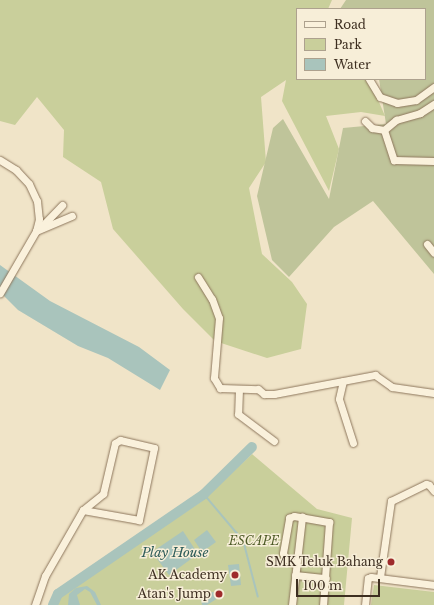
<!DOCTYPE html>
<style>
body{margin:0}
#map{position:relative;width:434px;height:605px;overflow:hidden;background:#f0e4c8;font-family:"Libre Baskerville",serif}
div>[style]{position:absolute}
.green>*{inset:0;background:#c9cf9b}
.cemetery>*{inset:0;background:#bfc49a}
.water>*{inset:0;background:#a9c4bc}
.stream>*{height:1.5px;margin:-0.75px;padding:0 0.75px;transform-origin:0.75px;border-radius:0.75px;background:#a9c4bc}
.river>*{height:10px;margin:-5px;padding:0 5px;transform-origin:5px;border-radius:5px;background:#a9c4bc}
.roads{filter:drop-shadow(0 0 1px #8d765c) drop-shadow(0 0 1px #8d765c)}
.minor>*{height:7px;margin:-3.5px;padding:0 3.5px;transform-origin:3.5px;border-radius:3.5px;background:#faf1dc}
.dots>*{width:11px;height:11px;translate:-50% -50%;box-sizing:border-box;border:2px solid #f7eed8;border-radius:50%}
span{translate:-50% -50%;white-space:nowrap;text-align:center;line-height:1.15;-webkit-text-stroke:3px #f7eed8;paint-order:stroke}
.park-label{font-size:12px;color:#4d5a26;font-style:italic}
.poi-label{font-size:12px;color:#3d2e20}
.right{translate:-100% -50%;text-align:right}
.water-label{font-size:13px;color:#2f5d5a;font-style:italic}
.legend{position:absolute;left:296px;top:8px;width:130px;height:72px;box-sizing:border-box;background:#f7eed8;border:1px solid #ada18e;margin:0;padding:5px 7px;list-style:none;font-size:12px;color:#3d2e20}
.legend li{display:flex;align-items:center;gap:8px;height:20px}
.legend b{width:20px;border:1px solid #ada18e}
.scale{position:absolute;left:296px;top:579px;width:84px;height:18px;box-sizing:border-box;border:2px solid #3d2e20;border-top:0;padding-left:5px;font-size:12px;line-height:14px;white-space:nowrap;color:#3d2e20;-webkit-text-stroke:3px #f7eed8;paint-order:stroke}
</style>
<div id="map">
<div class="green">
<i style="clip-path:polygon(0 0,332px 0,328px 9px,297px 9px,297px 79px,369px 79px,385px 116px,361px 112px,326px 116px,339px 149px,329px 191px,282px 101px,286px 80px,261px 97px,266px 162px,249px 188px,262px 254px,292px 282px,307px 304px,301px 349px,267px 358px,215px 341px,183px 309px,113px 229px,101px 182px,63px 157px,64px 130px,37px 97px,15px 125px,0 121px)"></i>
<i style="clip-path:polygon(252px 454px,317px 509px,352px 518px,344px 605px,58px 605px,62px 595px,202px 501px)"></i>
<i style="clip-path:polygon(374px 585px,434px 592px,434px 605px,371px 605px)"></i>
</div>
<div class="cemetery">
<i style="clip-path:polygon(346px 0,434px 0,434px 274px,373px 201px,334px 227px,289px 277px,272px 260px,257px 196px,273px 128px,283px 119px,329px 199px,343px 128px,386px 124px,379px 79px,425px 79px,425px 9px,340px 9px)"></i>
</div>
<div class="water">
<i style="clip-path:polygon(0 265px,50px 301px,139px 347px,170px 370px,160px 390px,108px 358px,78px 346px,18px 310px,0 292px)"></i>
<i style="clip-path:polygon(207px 530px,216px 542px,202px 552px,194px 540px)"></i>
<i style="clip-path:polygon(183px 531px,198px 554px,169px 575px,152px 552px)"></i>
<i style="clip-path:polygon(239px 564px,241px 585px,231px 586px,228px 565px)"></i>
<i style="clip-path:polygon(87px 586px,95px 592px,101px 605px,97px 605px,90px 592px,85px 589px,77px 595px,80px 605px,68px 605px,69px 594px,76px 588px)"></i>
<i style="clip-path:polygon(212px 592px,218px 593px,218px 598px,207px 605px,202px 605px,201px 599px)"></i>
</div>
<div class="stream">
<i style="left:204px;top:494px;width:51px;rotate:49.8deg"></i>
<i style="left:237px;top:533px;width:15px;rotate:58deg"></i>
<i style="left:245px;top:546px;width:52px;rotate:75.4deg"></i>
</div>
<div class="river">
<i style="left:53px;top:605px;width:12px;rotate:-66deg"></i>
<i style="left:58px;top:594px;width:177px;rotate:-34.4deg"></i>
<i style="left:204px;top:494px;width:67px;rotate:-44.4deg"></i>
</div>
<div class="roads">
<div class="minor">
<i style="left:369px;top:79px;width:21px;rotate:59deg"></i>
<i style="left:380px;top:97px;width:18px;rotate:19deg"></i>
<i style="left:397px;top:103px;width:19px;rotate:-9deg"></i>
<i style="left:416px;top:100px;width:22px;rotate:-36deg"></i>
<i style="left:365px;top:121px;width:10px;rotate:45deg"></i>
<i style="left:372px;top:128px;width:12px;rotate:9deg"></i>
<i style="left:384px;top:130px;width:16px;rotate:-40deg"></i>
<i style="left:396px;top:120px;width:25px;rotate:-16deg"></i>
<i style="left:420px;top:113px;width:17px;rotate:-33deg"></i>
<i style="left:384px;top:130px;width:32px;rotate:72deg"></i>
<i style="left:394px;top:160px;width:40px;rotate:1.4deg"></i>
<i style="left:0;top:160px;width:19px;rotate:32deg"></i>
<i style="left:16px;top:170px;width:19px;rotate:47deg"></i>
<i style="left:29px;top:184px;width:19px;rotate:65deg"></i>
<i style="left:37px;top:201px;width:18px;rotate:84deg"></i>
<i style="left:39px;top:219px;width:12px;rotate:104deg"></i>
<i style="left:36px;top:231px;width:72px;rotate:120.1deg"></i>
<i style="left:40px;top:228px;width:32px;rotate:-46deg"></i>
<i style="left:36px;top:231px;width:39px;rotate:-23deg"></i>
<i style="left:427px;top:244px;width:11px;rotate:52deg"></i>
<i style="left:198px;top:277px;width:26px;rotate:58deg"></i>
<i style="left:212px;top:299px;width:20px;rotate:70deg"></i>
<i style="left:219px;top:318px;width:60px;rotate:94.8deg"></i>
<i style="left:214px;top:378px;width:12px;rotate:59deg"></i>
<i style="left:220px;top:388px;width:38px;rotate:2deg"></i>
<i style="left:258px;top:389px;width:8px;rotate:40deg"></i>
<i style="left:264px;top:394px;width:10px"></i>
<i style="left:274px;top:394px;width:103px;rotate:-10.7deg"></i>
<i style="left:375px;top:375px;width:21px;rotate:35deg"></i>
<i style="left:392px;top:387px;width:42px;rotate:8.1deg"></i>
<i style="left:343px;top:381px;width:18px;rotate:103deg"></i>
<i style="left:339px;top:399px;width:46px;rotate:72.3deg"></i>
<i style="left:239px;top:389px;width:25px;rotate:92deg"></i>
<i style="left:238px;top:414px;width:45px;rotate:36.9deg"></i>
<i style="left:295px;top:564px;width:12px;rotate:-149deg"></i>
<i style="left:285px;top:558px;width:5px;rotate:-112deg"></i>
<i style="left:283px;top:553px;width:36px;rotate:-80deg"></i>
<i style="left:289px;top:518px;width:5px;rotate:-22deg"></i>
<i style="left:294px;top:516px;width:36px;rotate:10deg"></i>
<i style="left:329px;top:522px;width:83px;rotate:94.1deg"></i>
<i style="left:295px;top:575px;width:31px;rotate:6deg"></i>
<i style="left:380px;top:577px;width:77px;rotate:-81.8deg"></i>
<i style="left:391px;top:501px;width:39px;rotate:-26deg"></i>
<i style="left:426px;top:484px;width:3px;rotate:18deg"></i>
<i style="left:429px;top:485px;width:8px;rotate:50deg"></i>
<i style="left:35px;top:605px;width:31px;rotate:-71deg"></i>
<i style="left:45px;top:576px;width:76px;rotate:-60.1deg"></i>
<i style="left:83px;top:510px;width:26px;rotate:-39deg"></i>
<i style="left:103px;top:494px;width:52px;rotate:-76.8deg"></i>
<i style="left:115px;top:443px;width:6px;rotate:-31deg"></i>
<i style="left:120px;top:440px;width:35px;rotate:13deg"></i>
<i style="left:154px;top:448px;width:74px;rotate:101.8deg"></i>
<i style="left:139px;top:520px;width:57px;rotate:-169.9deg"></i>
<i style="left:292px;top:605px;width:89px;rotate:-83.5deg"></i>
<i style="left:365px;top:605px;width:27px;rotate:-84deg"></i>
<i style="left:368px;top:578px;width:3px;rotate:-18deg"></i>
<i style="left:371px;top:577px;width:64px;rotate:7.2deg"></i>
</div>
</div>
<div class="dots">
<i style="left:391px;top:562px;background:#9e2a2b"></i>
<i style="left:235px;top:575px;background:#9e2a2b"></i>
<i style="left:219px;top:594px;background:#9e2a2b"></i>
</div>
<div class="park-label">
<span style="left:254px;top:541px">ESCAPE</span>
</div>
<div class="poi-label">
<span class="right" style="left:383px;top:562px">SMK Teluk Bahang</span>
<span class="right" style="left:227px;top:575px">AK Academy</span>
<span class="right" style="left:211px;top:594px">Atan's Jump</span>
</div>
<div class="water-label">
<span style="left:175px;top:553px">Play House</span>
</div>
<ul class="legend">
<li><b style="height:5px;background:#faf1dc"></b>Road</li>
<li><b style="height:11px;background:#c9cf9b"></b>Park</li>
<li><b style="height:11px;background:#a9c4bc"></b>Water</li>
</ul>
<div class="scale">100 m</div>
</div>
